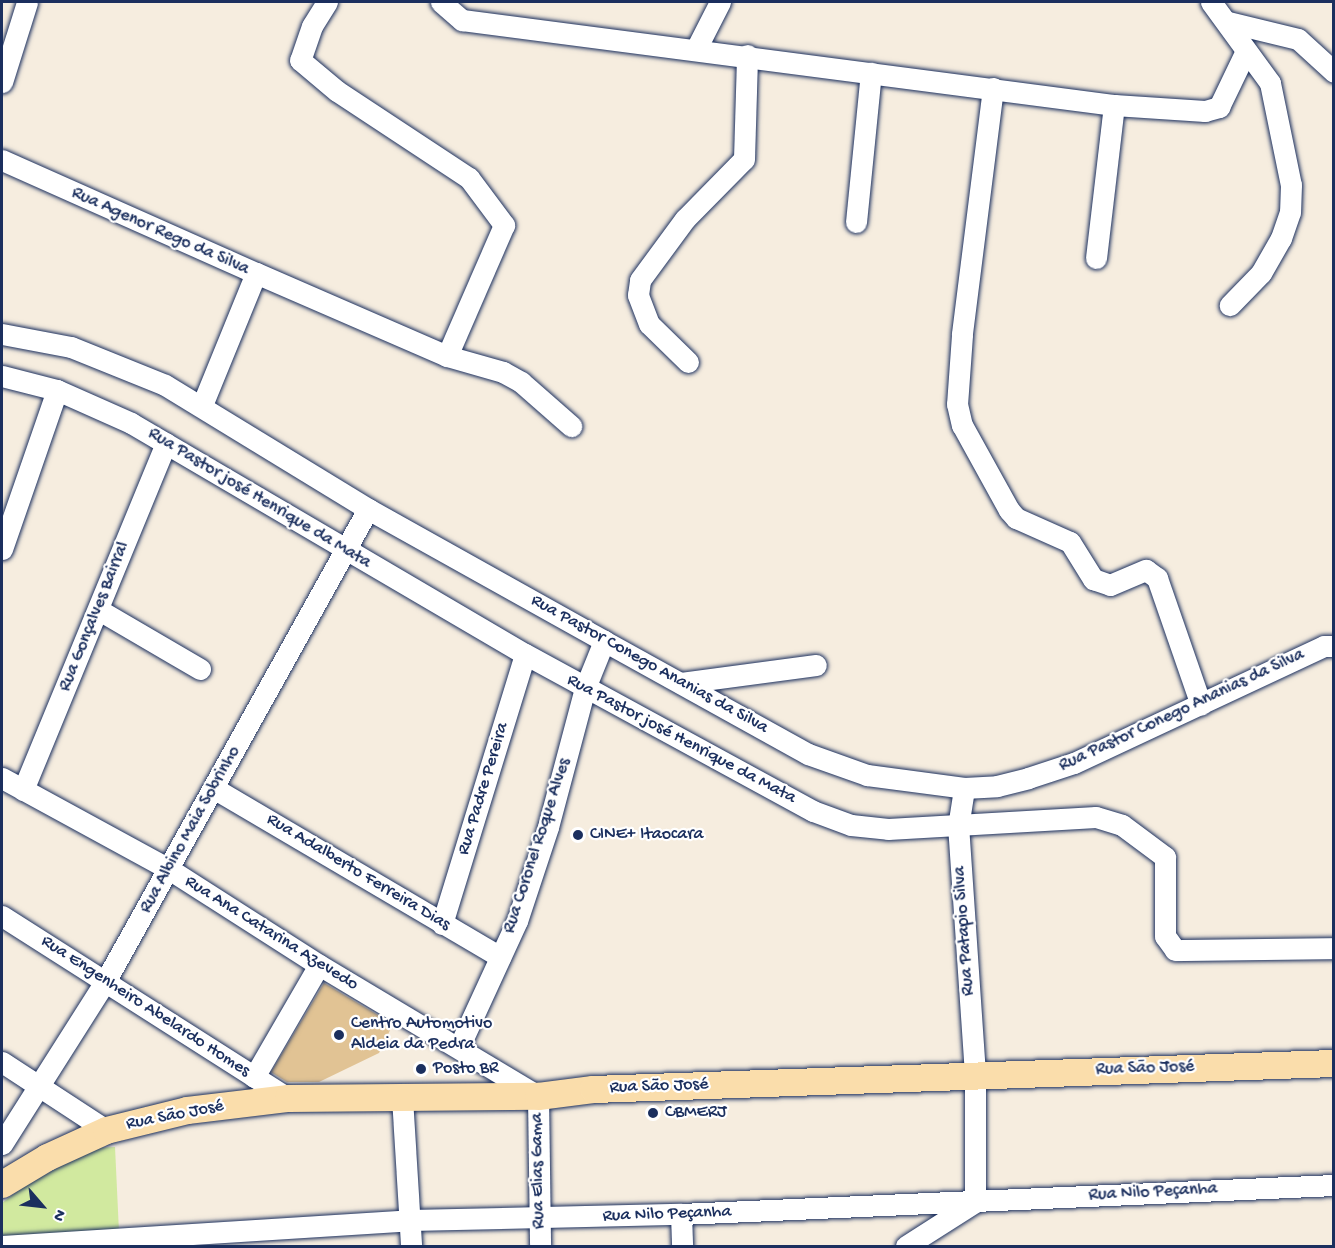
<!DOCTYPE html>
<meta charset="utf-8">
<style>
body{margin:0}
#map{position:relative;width:1335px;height:1248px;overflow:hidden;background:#f6eddf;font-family:"Gochi Hand",sans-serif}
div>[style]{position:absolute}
.green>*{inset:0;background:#d1e99f}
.building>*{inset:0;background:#e1c394}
.roads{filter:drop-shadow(0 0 2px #1b2f5e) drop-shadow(0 0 2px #1b2f5e)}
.minor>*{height:21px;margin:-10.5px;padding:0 10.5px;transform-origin:10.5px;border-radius:10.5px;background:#fff}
.major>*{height:27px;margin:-13.5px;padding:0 13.5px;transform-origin:13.5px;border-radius:13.5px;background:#faddab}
.dots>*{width:16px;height:16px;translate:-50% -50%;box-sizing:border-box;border:3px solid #fff;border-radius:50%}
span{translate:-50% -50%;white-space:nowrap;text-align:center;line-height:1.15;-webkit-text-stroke:4.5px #fff;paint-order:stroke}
.street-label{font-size:18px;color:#1b2f5e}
.poi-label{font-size:18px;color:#1b2f5e}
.left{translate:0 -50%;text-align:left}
.frame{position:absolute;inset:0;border:3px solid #1b2f5e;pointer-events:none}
.north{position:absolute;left:12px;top:1176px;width:60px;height:60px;-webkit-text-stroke:4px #fff;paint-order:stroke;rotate:118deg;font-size:16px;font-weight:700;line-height:24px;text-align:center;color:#1b2f5e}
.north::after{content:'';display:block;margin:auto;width:21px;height:27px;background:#1b2f5e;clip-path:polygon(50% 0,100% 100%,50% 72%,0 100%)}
</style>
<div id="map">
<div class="green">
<i style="clip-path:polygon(115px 1147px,119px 1232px,2px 1240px,2px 1203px,23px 1187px,93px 1148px)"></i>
</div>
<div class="building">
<i style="clip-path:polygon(324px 983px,393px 1024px,379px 1053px,319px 1082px,287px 1082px,271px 1072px)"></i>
</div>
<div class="roads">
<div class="minor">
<i style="left:327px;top:2px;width:28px;rotate:122deg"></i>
<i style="left:312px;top:26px;width:36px;rotate:109deg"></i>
<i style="left:300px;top:60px;width:48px;rotate:40deg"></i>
<i style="left:337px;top:91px;width:158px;rotate:33.4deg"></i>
<i style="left:469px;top:178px;width:59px;rotate:53.3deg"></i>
<i style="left:504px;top:225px;width:143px;rotate:113.5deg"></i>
<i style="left:441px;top:2px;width:28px;rotate:41deg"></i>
<i style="left:462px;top:20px;width:658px;rotate:7.43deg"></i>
<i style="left:1114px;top:105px;width:91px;rotate:3.8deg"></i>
<i style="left:1205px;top:111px;width:15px;rotate:-16deg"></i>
<i style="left:1219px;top:107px;width:62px;rotate:-64.3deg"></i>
<i style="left:1211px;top:2px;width:100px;rotate:53.9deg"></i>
<i style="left:1270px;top:83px;width:104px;rotate:78.4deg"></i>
<i style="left:1291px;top:185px;width:27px;rotate:92deg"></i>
<i style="left:1290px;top:212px;width:28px;rotate:109deg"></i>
<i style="left:1281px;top:238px;width:40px;rotate:119.7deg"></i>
<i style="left:1261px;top:273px;width:45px;rotate:134.1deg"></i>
<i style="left:1228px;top:22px;width:72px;rotate:13.7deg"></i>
<i style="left:1298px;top:39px;width:49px;rotate:42.5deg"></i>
<i style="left:696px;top:49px;width:53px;rotate:-62.9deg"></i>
<i style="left:2px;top:82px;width:84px;rotate:-72.6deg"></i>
<i style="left:993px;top:88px;width:249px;rotate:97.2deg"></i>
<i style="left:962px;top:335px;width:69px;rotate:94.1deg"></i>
<i style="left:957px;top:404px;width:22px;rotate:77deg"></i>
<i style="left:962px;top:425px;width:97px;rotate:61.1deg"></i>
<i style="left:1009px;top:510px;width:11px;rotate:49deg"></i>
<i style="left:1016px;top:518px;width:59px;rotate:24deg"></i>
<i style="left:1070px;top:542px;width:44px;rotate:58.1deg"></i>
<i style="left:1093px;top:579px;width:18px;rotate:19deg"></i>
<i style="left:1110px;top:585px;width:39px;rotate:-23deg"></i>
<i style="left:1146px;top:570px;width:14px;rotate:36deg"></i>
<i style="left:1157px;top:578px;width:134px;rotate:70.9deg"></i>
<i style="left:2px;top:160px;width:278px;rotate:24deg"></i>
<i style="left:256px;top:273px;width:143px;rotate:112.2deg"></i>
<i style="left:856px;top:222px;width:150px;rotate:-84.3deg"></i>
<i style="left:1096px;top:258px;width:154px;rotate:-83.3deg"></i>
<i style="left:256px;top:273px;width:208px;rotate:23.5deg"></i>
<i style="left:447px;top:356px;width:58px;rotate:15.9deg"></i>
<i style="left:503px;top:372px;width:21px;rotate:29deg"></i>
<i style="left:521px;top:382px;width:67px;rotate:41.3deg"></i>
<i style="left:2px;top:334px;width:70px;rotate:10.7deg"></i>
<i style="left:71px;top:347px;width:101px;rotate:22deg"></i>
<i style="left:165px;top:385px;width:238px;rotate:31.4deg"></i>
<i style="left:368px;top:509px;width:270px;rotate:29.2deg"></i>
<i style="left:604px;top:641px;width:233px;rotate:29deg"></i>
<i style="left:808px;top:754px;width:63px;rotate:19.6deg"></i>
<i style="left:867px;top:775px;width:98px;rotate:7.6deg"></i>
<i style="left:964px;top:788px;width:33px;rotate:-3deg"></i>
<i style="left:997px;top:786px;width:32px;rotate:-14deg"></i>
<i style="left:1028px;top:778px;width:48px;rotate:-18.1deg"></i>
<i style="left:1074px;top:763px;width:276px;rotate:-25.1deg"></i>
<i style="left:1324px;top:646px;width:10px"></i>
<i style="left:688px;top:362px;width:54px;rotate:-135.7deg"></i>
<i style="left:649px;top:324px;width:31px;rotate:-111deg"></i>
<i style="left:638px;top:295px;width:15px;rotate:-82deg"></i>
<i style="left:640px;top:280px;width:76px;rotate:-53.6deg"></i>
<i style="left:685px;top:219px;width:84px;rotate:-45.5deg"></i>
<i style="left:744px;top:159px;width:104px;rotate:-88.3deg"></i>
<i style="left:2px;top:376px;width:57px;rotate:14.3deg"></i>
<i style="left:57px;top:390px;width:81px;rotate:24deg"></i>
<i style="left:131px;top:423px;width:457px;rotate:30.4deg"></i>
<i style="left:525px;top:654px;width:328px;rotate:28.6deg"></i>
<i style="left:813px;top:811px;width:40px;rotate:20.2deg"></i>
<i style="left:851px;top:825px;width:37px;rotate:6deg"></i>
<i style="left:888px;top:829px;width:208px;rotate:-3.3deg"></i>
<i style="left:1096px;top:817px;width:27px;rotate:17deg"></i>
<i style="left:1122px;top:825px;width:54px;rotate:36.7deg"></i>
<i style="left:1165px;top:857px;width:79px;rotate:90deg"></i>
<i style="left:1165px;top:936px;width:17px;rotate:54deg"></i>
<i style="left:1175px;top:950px;width:159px;rotate:-0.7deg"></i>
<i style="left:2px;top:549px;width:168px;rotate:-70.9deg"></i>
<i style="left:99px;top:610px;width:117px;rotate:30.3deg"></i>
<i style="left:681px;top:683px;width:136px;rotate:-7.6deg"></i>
<i style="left:2px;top:778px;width:190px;rotate:28.6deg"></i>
<i style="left:169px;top:869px;width:178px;rotate:32.6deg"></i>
<i style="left:319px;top:965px;width:255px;rotate:30.9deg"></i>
<i style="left:538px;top:1096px;width:150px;rotate:89.2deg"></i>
<i style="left:215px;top:789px;width:331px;rotate:30.5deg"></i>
<i style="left:23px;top:790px;width:375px;rotate:-67.6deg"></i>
<i style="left:2px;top:916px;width:339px;rotate:32.5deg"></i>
<i style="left:442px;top:924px;width:282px;rotate:-72.9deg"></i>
<i style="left:459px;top:1047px;width:139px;rotate:-65.3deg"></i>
<i style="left:517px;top:921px;width:99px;rotate:-71.7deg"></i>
<i style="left:548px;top:827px;width:144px;rotate:-75.1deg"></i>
<i style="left:585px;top:688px;width:51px;rotate:-68deg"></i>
<i style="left:2px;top:1062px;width:124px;rotate:33.2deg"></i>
<i style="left:254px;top:1077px;width:129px;rotate:-59.9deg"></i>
<i style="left:402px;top:1097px;width:149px;rotate:86.5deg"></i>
<i style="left:2px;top:1144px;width:194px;rotate:-57.6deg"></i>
<i style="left:106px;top:980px;width:539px;rotate:-60.91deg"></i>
<i style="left:681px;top:1214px;width:32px;rotate:88deg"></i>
<i style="left:2px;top:1246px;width:409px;rotate:-3.6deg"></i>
<i style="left:410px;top:1220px;width:271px;rotate:-1.3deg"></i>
<i style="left:681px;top:1214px;width:654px;rotate:-2.54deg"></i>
<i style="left:906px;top:1246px;width:82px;rotate:-32.5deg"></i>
<i style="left:975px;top:1202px;width:128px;rotate:-90deg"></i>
<i style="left:975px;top:1074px;width:248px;rotate:-93.9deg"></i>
<i style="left:958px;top:827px;width:39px;rotate:-81deg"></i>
</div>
<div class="major">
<i style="left:2px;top:1184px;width:52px;rotate:-31deg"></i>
<i style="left:47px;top:1157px;width:65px;rotate:-24.6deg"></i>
<i style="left:106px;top:1130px;width:83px;rotate:-13.9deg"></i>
<i style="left:187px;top:1110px;width:102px;rotate:-6.8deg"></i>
<i style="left:288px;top:1098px;width:250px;rotate:-0.5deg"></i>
<i style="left:538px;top:1096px;width:55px;rotate:-7.3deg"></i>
<i style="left:593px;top:1089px;width:741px;rotate:-2.01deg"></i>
</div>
</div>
<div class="dots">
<i style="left:578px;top:835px;background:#1b2f5e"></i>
<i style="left:339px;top:1035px;background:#1b2f5e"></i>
<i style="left:421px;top:1069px;background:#1b2f5e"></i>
<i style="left:653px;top:1113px;background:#1b2f5e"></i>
</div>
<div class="street-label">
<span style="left:160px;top:232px;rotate:24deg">Rua Agenor Rego da Silva</span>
<span style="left:259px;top:499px;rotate:31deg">Rua Pastor josé Henrique da Mata</span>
<span style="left:95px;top:617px;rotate:-68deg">Rua Gonçalves Bairral</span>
<span style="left:649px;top:665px;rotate:29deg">Rua Pastor Conego Ananias da Silva</span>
<span style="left:1182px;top:711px;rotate:-25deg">Rua Pastor Conego Ananias da Silva</span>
<span style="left:681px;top:740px;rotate:28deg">Rua Pastor josé Henrique da Mata</span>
<span style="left:484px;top:789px;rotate:-73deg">Rua Padre Pereira</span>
<span style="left:191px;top:830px;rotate:-61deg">Rua Albino Maia Sobrinho</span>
<span style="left:538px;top:846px;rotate:-72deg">Rua Coronel Roque Alves</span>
<span style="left:358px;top:873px;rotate:31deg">Rua Adalberto Ferreira Dias</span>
<span style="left:965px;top:931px;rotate:-94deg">Rua Patapio Silva</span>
<span style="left:271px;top:934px;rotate:32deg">Rua Ana Catarina Azevedo</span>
<span style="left:145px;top:1007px;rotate:33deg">Rua Engenheiro Abelardo Homes</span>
<span style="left:1145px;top:1069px;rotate:-2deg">Rua São José</span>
<span style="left:659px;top:1087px;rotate:-2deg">Rua São José</span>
<span style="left:175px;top:1116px;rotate:-11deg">Rua São José</span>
<span style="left:539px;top:1171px;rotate:-91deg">Rua Elias Gama</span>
<span style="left:1153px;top:1193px;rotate:-3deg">Rua Nilo Peçanha</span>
<span style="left:667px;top:1215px;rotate:-2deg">Rua Nilo Peçanha</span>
</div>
<div class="poi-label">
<span class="left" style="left:590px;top:835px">CINE+ Itaocara</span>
<span class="left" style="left:351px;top:1035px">Centro Automotivo<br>Aldeia da Pedra</span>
<span class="left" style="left:433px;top:1069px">Posto BR</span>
<span class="left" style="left:665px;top:1113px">CBMERJ</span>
</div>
<div class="frame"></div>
<div class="north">N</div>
</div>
